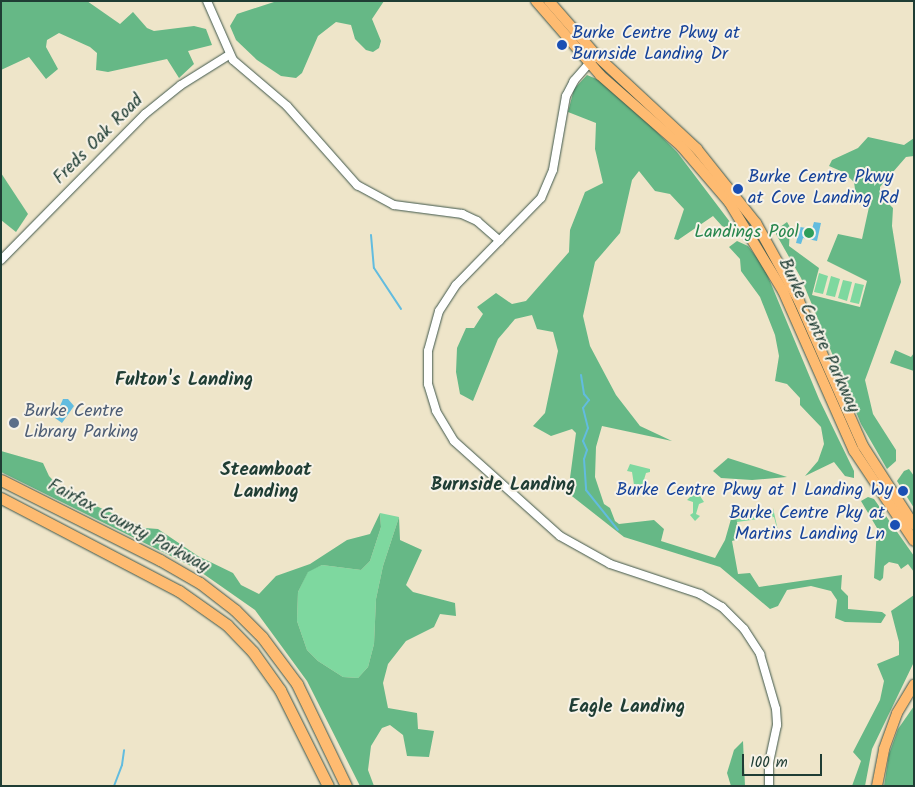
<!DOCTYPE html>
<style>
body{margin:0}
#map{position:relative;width:915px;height:787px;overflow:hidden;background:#eee5c9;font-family:Kalam,sans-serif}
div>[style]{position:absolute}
.green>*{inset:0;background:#7ed89f}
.forest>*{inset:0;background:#66b886}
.water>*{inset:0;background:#62bcdf}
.stream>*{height:2px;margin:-1px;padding:0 1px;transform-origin:1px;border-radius:1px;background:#62bcdf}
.roads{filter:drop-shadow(0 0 1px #3e564a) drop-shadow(0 0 1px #3e564a)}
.minor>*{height:8px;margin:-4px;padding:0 4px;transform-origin:4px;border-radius:4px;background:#fff}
.major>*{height:10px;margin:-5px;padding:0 5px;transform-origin:5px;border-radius:5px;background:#febb71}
.highway>*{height:11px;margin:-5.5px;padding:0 5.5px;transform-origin:5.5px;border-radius:5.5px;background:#febb71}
.dots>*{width:14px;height:14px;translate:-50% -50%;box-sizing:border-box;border:2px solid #f7f3e8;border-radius:50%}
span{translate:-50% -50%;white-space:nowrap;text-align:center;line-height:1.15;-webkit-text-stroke:4px #f7f3e8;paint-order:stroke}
.transit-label{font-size:18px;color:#164399}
.left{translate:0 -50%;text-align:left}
.right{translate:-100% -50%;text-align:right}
.street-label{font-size:18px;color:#1f3d34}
.leisure-label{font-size:18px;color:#27864d}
.service-label{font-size:18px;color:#4e5e75}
.neighbourhood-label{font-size:19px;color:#1f3d34;font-weight:700}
.frame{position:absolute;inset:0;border:2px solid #1f3d34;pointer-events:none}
.scale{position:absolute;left:742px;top:754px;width:80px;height:22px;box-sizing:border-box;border:2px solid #1f3d34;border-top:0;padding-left:6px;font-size:15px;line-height:18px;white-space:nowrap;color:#1f3d34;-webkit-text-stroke:4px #f7f3e8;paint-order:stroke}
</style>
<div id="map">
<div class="green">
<i style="clip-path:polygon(819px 273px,828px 276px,823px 294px,814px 292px)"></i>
<i style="clip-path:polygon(831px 276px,840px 279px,835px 297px,826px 295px)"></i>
<i style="clip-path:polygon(843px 280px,852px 282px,847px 301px,838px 298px)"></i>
<i style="clip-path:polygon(855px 283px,864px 285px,859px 304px,850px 302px)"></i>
<i style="clip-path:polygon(630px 464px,650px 469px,650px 472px,646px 473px,643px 483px,647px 485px,644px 490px,630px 488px,634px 485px,632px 472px,627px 471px)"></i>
<i style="clip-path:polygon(692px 495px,700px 496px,704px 502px,699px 504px,696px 514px,700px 516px,695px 521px,690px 515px,693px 513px,693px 502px,687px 500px)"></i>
<i style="clip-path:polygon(773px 508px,780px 540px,774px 517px,737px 522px,736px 519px,773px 513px)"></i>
<i style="clip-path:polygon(380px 513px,399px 517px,383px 566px,376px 599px,374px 644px,368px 667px,358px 678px,343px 677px,318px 661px,307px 650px,297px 621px,298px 592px,308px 571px,322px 565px,361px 570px,370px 561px,381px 527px)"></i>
</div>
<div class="forest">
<i style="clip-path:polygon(1px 1px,87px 1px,120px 24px,133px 12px,147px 28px,154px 31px,194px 26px,206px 29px,212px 45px,188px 51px,194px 64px,179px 78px,167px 59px,108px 72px,96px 70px,97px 53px,90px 47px,59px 33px,47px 40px,46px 47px,58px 69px,46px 79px,29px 57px,1px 70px)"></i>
<i style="clip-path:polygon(277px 1px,384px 1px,372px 19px,381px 41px,379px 48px,373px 52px,366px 50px,355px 39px,351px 25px,336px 22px,318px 36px,302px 73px,296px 78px,281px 76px,257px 60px,236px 40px,230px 26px,237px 14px)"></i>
<i style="clip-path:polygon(587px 75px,599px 80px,638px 113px,677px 152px,733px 226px,731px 230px,722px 226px,713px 216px,678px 240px,674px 239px,684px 209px,670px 194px,655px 191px,639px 171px,632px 180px,620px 233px,595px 262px,583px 316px,590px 346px,616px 395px,640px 426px,672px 441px,602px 426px,596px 447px,595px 477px,604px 504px,610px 508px,615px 521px,619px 524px,654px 520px,664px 529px,661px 541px,715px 558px,725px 540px,735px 505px,739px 539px,732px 541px,738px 574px,750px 573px,759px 587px,842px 575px,841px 589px,848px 596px,848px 609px,882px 612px,886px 615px,881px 623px,845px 622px,835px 618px,837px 600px,831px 591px,811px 586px,787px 590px,778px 606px,770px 609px,720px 567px,624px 537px,568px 493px,576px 433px,572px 429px,551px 436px,533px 426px,545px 413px,558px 351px,553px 332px,537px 329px,532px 315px,515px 319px,498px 339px,473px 401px,460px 394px,456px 372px,457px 348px,466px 328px,474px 328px,483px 314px,477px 307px,496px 293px,512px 304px,526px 301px,569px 252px,570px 230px,585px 192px,603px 183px,595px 149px,596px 123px,568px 112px,574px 89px)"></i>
<i style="clip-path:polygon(868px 137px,904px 145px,914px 138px,914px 156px,906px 157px,880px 187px,880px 195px,893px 208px,892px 226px,901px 282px,865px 380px,873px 414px,896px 450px,896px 461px,887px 469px,861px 424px,801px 278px,776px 234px,776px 230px,787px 222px,790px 227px,789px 246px,819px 268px,812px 295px,860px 307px,867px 281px,827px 261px,838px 234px,862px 239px,869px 207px,857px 203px,854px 182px,843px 172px,829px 166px,832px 160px,858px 148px)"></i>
<i style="clip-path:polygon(1px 173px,28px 214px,16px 232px,1px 220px)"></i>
<i style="clip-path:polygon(737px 241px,748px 246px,764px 267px,819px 399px,854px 471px,854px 478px,845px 476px,834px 462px,805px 476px,818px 461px,824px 444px,821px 427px,800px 405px,800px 398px,787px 384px,775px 381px,779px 356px,775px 335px,760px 297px,741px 271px,740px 259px,729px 247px)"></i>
<i style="clip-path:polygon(895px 350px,911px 357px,914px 353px,914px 371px,890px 363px)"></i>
<i style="clip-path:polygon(1px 451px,43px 463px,49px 476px,63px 491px,145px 528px,158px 529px,198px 556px,233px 573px,241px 585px,259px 594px,276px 576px,310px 564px,347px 540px,370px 534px,380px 513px,381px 527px,370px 561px,361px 570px,322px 565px,308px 572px,298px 592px,297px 621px,307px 650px,318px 661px,343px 677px,358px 678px,368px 667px,374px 644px,376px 599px,383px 566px,399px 517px,400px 540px,422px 550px,406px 585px,413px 592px,455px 603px,456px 616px,440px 614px,434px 627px,406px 641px,388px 664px,383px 683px,388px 708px,417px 713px,418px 729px,434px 731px,429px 757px,407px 756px,403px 735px,390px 725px,382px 728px,371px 746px,368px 770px,374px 786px,360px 786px,307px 681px,255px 610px,195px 568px,1px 472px)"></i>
<i style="clip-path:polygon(728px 458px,787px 477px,752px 480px,721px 478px,713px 471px)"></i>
<i style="clip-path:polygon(909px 469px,914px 476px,914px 508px,897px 481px,904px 471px)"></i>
<i style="clip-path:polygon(868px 497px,874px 499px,914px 556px,914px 572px,908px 564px,901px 569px,898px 564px,889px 562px,884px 566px,883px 578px,880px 581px,874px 578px,877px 528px,861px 501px)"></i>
<i style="clip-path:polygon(914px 595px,914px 662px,872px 749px,865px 786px,852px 786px,861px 761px,853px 752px,880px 700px,884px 681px,877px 664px,899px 655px,899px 642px,891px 611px)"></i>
<i style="clip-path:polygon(914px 706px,914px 786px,884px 786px,889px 754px,898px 729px)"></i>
<i style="clip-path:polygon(743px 741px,745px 786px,731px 786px,727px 773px,734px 750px)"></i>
</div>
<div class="water">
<i style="clip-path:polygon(814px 222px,821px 223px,817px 241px,803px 238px,801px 244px,796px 243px,800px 227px,812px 229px)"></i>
<i style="clip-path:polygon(63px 399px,68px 399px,74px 406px,62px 423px,55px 418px)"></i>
</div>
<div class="stream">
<i style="left:371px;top:235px;width:33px;rotate:85deg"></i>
<i style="left:374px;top:268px;width:49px;rotate:56.6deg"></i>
<i style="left:581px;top:375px;width:19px;rotate:81deg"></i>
<i style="left:584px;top:394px;width:8px;rotate:50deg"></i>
<i style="left:589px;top:400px;width:10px;rotate:127deg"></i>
<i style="left:583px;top:408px;width:21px;rotate:76deg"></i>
<i style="left:588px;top:428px;width:14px;rotate:111deg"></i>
<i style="left:583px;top:441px;width:10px;rotate:66deg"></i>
<i style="left:587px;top:450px;width:9px;rotate:108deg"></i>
<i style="left:584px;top:459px;width:31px;rotate:86deg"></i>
<i style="left:586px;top:490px;width:51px;rotate:51.3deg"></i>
<i style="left:114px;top:786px;width:22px;rotate:-69deg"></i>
<i style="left:122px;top:765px;width:15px;rotate:-82deg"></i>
</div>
<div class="roads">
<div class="minor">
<i style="left:207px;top:1px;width:64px;rotate:66.2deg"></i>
<i style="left:233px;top:60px;width:71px;rotate:40.4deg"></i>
<i style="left:287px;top:106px;width:106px;rotate:48.5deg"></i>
<i style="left:357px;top:185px;width:42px;rotate:28.4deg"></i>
<i style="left:394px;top:205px;width:69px;rotate:7.5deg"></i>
<i style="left:462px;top:214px;width:17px;rotate:25deg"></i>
<i style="left:477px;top:221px;width:30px;rotate:41deg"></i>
<i style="left:592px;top:60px;width:28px;rotate:131deg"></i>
<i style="left:574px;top:81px;width:17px;rotate:118deg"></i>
<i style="left:566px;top:96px;width:75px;rotate:100deg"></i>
<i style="left:553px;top:170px;width:30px;rotate:113deg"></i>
<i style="left:541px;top:198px;width:122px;rotate:134.3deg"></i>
<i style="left:456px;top:285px;width:31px;rotate:123deg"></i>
<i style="left:439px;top:311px;width:41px;rotate:105.4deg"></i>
<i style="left:428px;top:351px;width:33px;rotate:90deg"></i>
<i style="left:428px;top:384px;width:28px;rotate:73deg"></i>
<i style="left:436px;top:411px;width:35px;rotate:59deg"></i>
<i style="left:454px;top:441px;width:142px;rotate:41.9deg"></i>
<i style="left:560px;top:536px;width:57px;rotate:29.2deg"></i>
<i style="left:610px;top:564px;width:95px;rotate:18.4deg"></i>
<i style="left:700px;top:594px;width:26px;rotate:31deg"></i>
<i style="left:722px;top:607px;width:31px;rotate:45deg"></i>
<i style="left:744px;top:629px;width:30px;rotate:57deg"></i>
<i style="left:760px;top:654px;width:57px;rotate:73.8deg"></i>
<i style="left:776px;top:709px;width:16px;rotate:86deg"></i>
<i style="left:777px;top:725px;width:40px;rotate:102deg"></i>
<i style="left:769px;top:764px;width:22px;rotate:90deg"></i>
<i style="left:1px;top:260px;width:205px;rotate:-45.4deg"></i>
<i style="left:145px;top:114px;width:46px;rotate:-38.9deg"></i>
<i style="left:181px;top:85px;width:57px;rotate:-32deg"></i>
</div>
<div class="major">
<i style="left:536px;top:1px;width:98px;rotate:49.1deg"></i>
<i style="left:600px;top:75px;width:108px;rotate:41.2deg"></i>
<i style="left:681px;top:146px;width:74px;rotate:49.4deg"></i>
<i style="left:729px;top:202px;width:104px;rotate:58.8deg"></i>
<i style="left:783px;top:291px;width:175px;rotate:66.1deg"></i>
<i style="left:854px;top:451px;width:108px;rotate:56.3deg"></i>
<i style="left:549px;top:1px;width:73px;rotate:48.9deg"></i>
<i style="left:597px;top:56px;width:137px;rotate:42.9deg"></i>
<i style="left:697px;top:149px;width:95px;rotate:51.4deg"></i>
<i style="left:756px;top:223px;width:89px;rotate:61.1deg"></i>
<i style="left:799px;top:301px;width:158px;rotate:66.2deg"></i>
<i style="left:863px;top:446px;width:94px;rotate:57.2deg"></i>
<i style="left:877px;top:786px;width:38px;rotate:-79deg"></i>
<i style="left:884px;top:749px;width:38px;rotate:-70deg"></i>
<i style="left:897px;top:713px;width:33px;rotate:-59deg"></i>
</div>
<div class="highway">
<i style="left:1px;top:480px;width:178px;rotate:26.7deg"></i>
<i style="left:160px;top:560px;width:46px;rotate:29.9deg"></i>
<i style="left:200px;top:583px;width:44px;rotate:37.6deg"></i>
<i style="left:235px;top:610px;width:38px;rotate:45deg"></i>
<i style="left:262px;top:637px;width:59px;rotate:53.3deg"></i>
<i style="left:297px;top:684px;width:113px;rotate:64.3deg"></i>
<i style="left:1px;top:498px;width:201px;rotate:27.6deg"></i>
<i style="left:179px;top:591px;width:59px;rotate:35.3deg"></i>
<i style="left:227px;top:625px;width:37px;rotate:46deg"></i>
<i style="left:253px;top:652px;width:47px;rotate:54.6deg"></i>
<i style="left:280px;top:690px;width:107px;rotate:63.4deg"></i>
</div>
</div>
<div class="dots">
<i style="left:562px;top:45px;background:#1a4fb4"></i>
<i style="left:738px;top:189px;background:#1a4fb4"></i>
<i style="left:809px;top:233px;background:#2e9e5b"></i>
<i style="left:14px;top:423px;background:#5c6f8a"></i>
<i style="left:903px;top:491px;background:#1a4fb4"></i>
<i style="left:895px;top:525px;background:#1a4fb4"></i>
</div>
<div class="transit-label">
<span class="left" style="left:572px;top:45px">Burke Centre Pkwy at<br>Burnside Landing Dr</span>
<span class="left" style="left:748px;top:189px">Burke Centre Pkwy<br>at Cove Landing Rd</span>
<span class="right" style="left:893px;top:491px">Burke Centre Pkwy at 1 Landing Wy</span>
<span class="right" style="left:885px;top:525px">Burke Centre Pky at<br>Martins Landing Ln</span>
</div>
<div class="street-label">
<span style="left:99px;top:140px;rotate:-45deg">Freds Oak Road</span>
<span style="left:818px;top:336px;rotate:65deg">Burke Centre Parkway</span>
<span style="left:128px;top:527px;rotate:28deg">Fairfax County Parkway</span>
</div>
<div class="leisure-label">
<span class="right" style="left:799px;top:233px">Landings Pool</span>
</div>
<div class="service-label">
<span class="left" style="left:24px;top:423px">Burke Centre<br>Library Parking</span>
</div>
<div class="neighbourhood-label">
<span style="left:184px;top:381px">Fulton's Landing</span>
<span style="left:266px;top:482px">Steamboat<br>Landing</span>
<span style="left:503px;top:486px">Burnside Landing</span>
<span style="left:627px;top:708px">Eagle Landing</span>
</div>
<div class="frame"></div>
<div class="scale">100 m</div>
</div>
